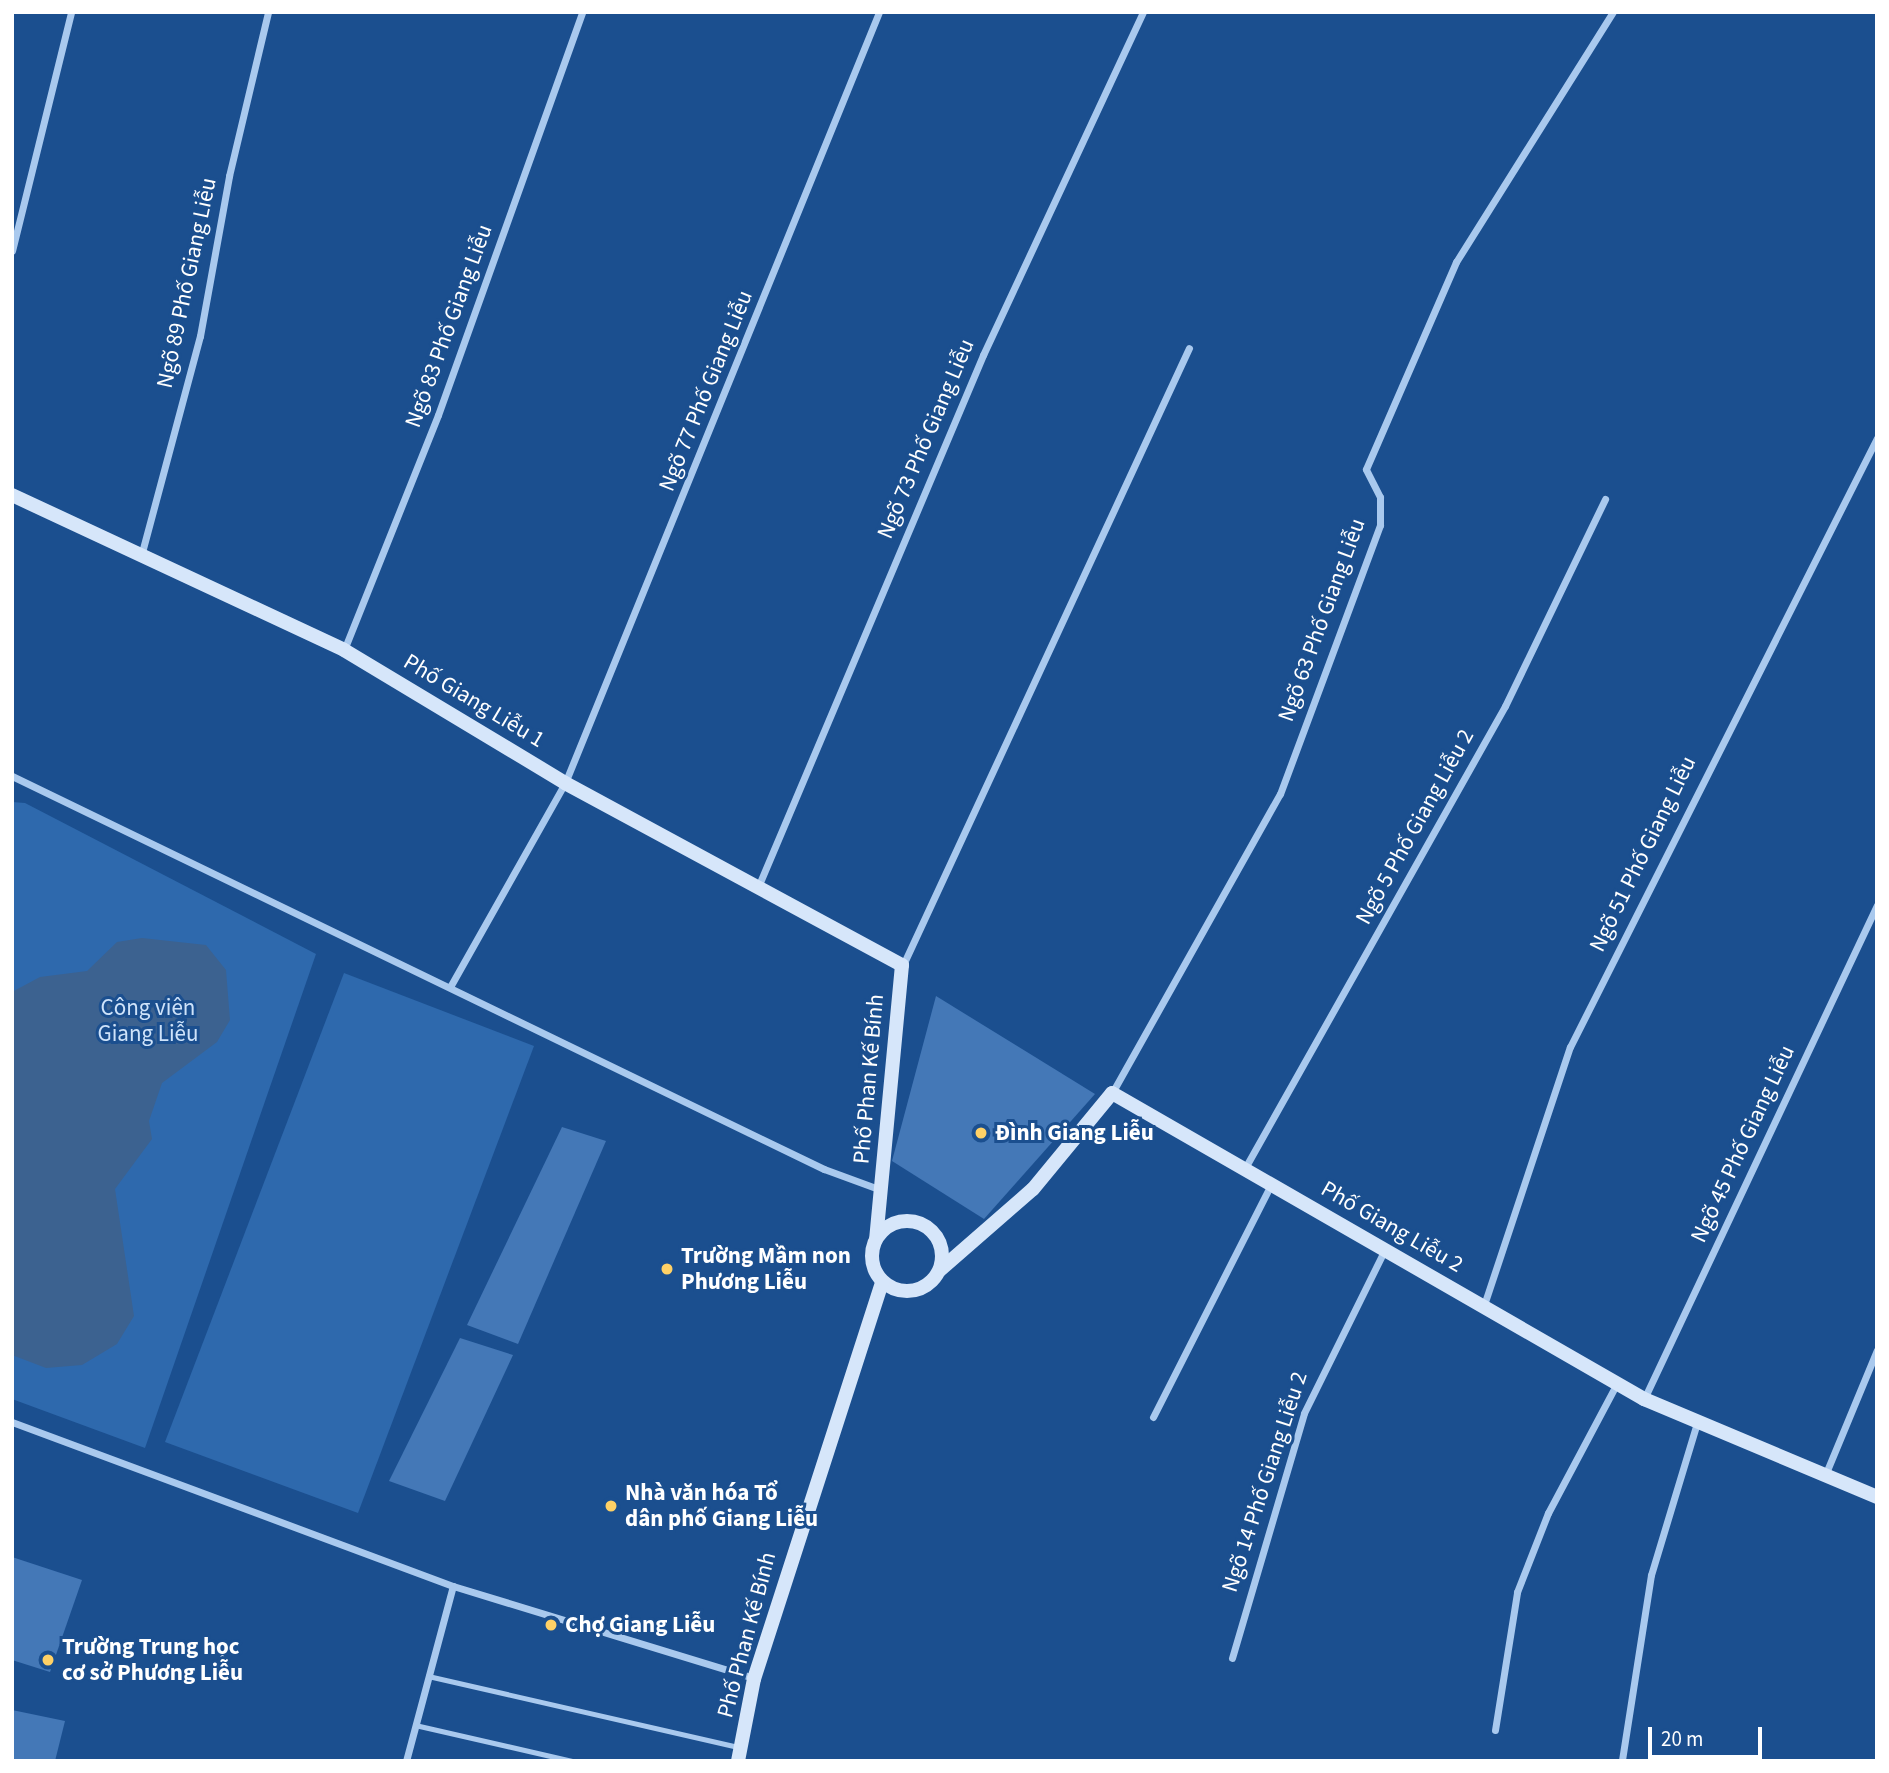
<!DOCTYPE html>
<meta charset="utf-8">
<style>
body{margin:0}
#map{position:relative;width:1889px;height:1773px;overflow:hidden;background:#1b4f8f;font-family:"Source Sans 3",sans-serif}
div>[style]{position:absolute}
.green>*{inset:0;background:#2e69ad}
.water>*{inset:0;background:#3c6290}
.building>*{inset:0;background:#4478b7}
.service>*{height:5px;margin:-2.5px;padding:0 2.5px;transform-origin:2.5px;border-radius:2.5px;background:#a9c9ee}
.minor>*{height:7px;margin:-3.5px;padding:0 3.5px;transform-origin:3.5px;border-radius:3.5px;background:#a9c9ee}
.secondary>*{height:14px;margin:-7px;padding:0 7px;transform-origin:7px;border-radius:7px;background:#d6e6fa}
.secondary>.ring{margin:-7px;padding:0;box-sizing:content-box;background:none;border:14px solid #d6e6fa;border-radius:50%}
.dots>*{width:19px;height:19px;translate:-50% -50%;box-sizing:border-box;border:4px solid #1b4f8f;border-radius:50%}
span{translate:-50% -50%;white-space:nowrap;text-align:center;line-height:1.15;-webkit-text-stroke:6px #1b4f8f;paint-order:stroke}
.street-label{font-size:23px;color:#fff}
.park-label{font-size:23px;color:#cfe3fa}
.poi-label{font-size:23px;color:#fff;font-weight:700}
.left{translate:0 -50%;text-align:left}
.frame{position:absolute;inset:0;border:14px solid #fff;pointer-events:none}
.scale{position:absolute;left:1648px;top:1727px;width:114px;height:32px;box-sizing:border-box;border:4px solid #fff;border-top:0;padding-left:9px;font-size:21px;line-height:24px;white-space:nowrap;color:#fff;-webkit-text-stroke:5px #1b4f8f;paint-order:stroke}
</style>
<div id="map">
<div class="green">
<i style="clip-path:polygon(12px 802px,25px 803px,316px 954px,145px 1448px,12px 1399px)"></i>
<i style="clip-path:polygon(344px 973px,534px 1046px,358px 1513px,165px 1442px)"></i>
</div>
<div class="water">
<i style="clip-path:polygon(142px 938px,206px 945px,226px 970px,230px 1020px,217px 1042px,162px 1083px,149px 1121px,152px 1139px,115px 1189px,134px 1316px,117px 1344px,82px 1365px,46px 1368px,12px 1355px,12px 992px,40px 977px,87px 971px,117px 942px)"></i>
</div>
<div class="building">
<i style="clip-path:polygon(936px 996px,1095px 1094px,984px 1219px,892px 1161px)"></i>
<i style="clip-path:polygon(562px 1127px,606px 1141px,518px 1344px,467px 1325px)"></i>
<i style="clip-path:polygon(460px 1338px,513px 1355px,445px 1501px,389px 1481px)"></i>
<i style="clip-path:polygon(12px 1557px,82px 1580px,50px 1672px,12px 1660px)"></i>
<i style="clip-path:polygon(12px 1710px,65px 1721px,55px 1761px,12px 1761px)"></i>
</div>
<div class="service">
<i style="left:428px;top:1676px;width:318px;rotate:12.9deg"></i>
<i style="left:415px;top:1725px;width:161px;rotate:12.9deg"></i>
</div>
<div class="minor">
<i style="left:12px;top:251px;width:246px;rotate:-76.1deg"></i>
<i style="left:141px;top:556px;width:228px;rotate:-75deg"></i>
<i style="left:200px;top:336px;width:163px;rotate:-79.7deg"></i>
<i style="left:229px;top:176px;width:169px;rotate:-76.6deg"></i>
<i style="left:344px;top:650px;width:253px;rotate:-68.2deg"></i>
<i style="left:438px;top:415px;width:428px;rotate:-70.3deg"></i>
<i style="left:12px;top:776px;width:902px;rotate:25.83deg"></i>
<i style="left:824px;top:1169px;width:61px;rotate:20.2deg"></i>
<i style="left:758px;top:887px;width:578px;rotate:-67.07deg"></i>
<i style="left:983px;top:355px;width:378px;rotate:-65deg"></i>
<i style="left:903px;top:965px;width:680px;rotate:-65.13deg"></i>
<i style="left:450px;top:987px;width:234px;rotate:-60.6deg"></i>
<i style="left:565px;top:783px;width:832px;rotate:-67.84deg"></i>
<i style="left:1112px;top:1093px;width:343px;rotate:-60.7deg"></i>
<i style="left:1280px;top:794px;width:287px;rotate:-69.6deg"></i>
<i style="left:1380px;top:525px;width:28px;rotate:-90deg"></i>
<i style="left:1380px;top:497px;width:31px;rotate:-117deg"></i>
<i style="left:1366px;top:469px;width:226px;rotate:-66.5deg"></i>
<i style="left:1456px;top:262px;width:295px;rotate:-57.9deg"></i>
<i style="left:1245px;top:1168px;width:530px;rotate:-60.63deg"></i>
<i style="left:1505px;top:706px;width:230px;rotate:-64.2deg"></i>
<i style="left:1484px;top:1305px;width:272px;rotate:-71.6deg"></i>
<i style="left:1570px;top:1047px;width:682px;rotate:-63.25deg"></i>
<i style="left:1644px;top:1399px;width:546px;rotate:-64.75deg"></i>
<i style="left:1153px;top:1417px;width:261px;rotate:-63.1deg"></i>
<i style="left:12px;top:1422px;width:471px;rotate:20.4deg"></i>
<i style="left:453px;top:1586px;width:315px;rotate:17deg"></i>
<i style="left:1826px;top:1473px;width:133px;rotate:-67.5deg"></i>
<i style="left:1232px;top:1658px;width:255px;rotate:-73.6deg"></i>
<i style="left:1304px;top:1413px;width:183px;rotate:-63.7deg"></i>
<i style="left:1495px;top:1730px;width:140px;rotate:-80.9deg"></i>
<i style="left:1517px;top:1592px;width:85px;rotate:-68.6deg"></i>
<i style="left:1548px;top:1513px;width:147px;rotate:-62deg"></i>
<i style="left:1622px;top:1760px;width:187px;rotate:-81.1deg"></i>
<i style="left:1651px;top:1575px;width:156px;rotate:-73.2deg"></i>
<i style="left:406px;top:1761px;width:181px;rotate:-75deg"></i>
</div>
<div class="secondary">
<i style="left:12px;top:495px;width:366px;rotate:25deg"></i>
<i style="left:344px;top:650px;width:258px;rotate:31deg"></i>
<i style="left:565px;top:783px;width:383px;rotate:28.4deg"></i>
<i style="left:902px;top:965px;width:274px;rotate:95.4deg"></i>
<i class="ring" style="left:872px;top:1221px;width:56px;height:56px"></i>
<i style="left:940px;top:1270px;width:123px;rotate:-41.1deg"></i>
<i style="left:1033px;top:1189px;width:124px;rotate:-50.5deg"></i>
<i style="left:1112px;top:1093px;width:614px;rotate:29.91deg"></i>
<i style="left:1644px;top:1399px;width:253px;rotate:22.8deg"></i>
<i style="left:738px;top:1761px;width:84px;rotate:-79deg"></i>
<i style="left:754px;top:1679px;width:417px;rotate:-72.1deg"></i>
</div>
<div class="dots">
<i style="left:981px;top:1133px;background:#ffd166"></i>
<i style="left:667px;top:1269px;background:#ffd166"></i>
<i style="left:611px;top:1506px;background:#ffd166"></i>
<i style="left:551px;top:1625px;background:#ffd166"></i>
<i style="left:48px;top:1660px;background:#ffd166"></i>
</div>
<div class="street-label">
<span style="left:187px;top:283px;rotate:-78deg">Ngõ 89 Phố Giang Liễu</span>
<span style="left:449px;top:326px;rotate:-70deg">Ngõ 83 Phố Giang Liễu</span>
<span style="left:706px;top:391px;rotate:-68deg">Ngõ 77 Phố Giang Liễu</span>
<span style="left:926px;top:439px;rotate:-67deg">Ngõ 73 Phố Giang Liễu</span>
<span style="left:1322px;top:620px;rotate:-70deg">Ngõ 63 Phố Giang Liễu</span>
<span style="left:474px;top:701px;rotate:31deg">Phố Giang Liễu 1</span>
<span style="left:1415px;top:827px;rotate:-61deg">Ngõ 5 Phố Giang Liễu 2</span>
<span style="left:1643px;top:854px;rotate:-64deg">Ngõ 51 Phố Giang Liễu</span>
<span style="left:869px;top:1079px;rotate:-85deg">Phố Phan Kế Bính</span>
<span style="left:1743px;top:1144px;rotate:-65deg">Ngõ 45 Phố Giang Liễu</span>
<span style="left:1392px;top:1227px;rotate:30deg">Phố Giang Liễu 2</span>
<span style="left:1265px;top:1482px;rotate:-72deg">Ngõ 14 Phố Giang Liễu 2</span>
<span style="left:747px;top:1635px;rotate:-75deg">Phố Phan Kế Bính</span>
</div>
<div class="park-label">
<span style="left:148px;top:1021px">Công viên<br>Giang Liễu</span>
</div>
<div class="poi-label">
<span class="left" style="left:995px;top:1133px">Đình Giang Liễu</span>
<span class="left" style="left:681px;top:1269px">Trường Mầm non<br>Phương Liễu</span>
<span class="left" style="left:625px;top:1506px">Nhà văn hóa Tổ<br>dân phố Giang Liễu</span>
<span class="left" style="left:565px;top:1625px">Chợ Giang Liễu</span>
<span class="left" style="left:62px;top:1660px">Trường Trung học<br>cơ sở Phương Liễu</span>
</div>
<div class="frame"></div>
<div class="scale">20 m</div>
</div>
